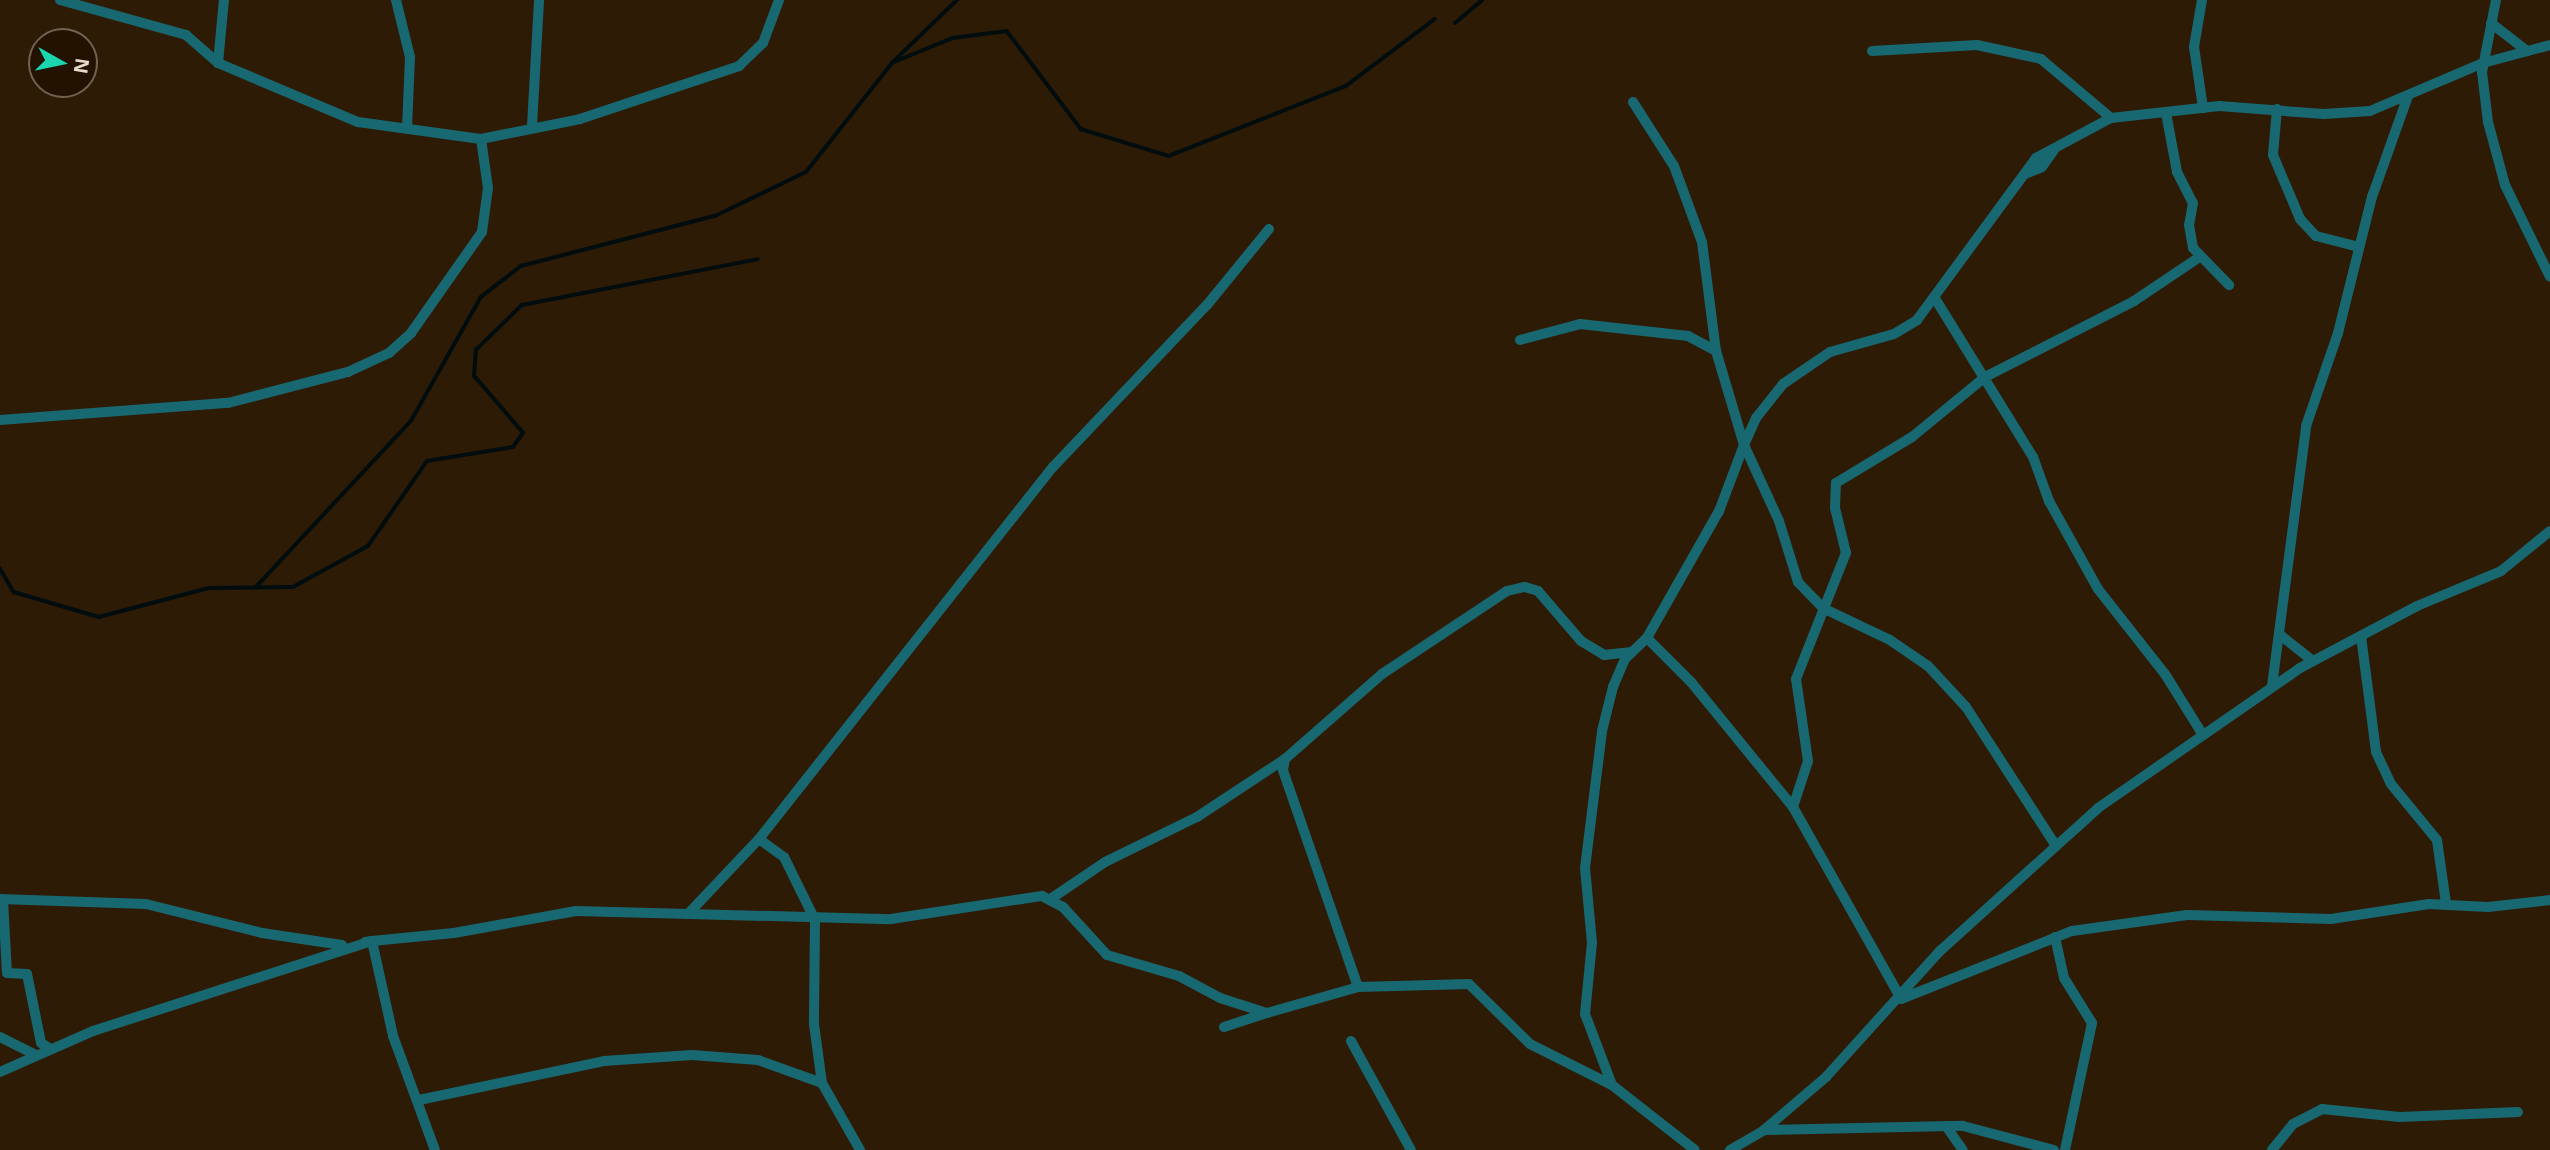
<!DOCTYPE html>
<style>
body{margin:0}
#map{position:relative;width:2550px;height:1150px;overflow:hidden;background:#2e1b05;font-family:"Noto Sans",sans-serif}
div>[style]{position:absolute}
.stream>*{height:3.5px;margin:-1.75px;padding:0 1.75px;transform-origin:1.75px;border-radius:1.75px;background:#010c0e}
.minor>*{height:10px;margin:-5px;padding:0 5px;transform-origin:5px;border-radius:5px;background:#186872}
span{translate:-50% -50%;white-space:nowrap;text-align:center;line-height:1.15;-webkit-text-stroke:5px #241200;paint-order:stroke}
.north{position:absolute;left:28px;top:28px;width:70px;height:70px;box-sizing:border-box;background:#241200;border:2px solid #726252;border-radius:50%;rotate:99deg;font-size:19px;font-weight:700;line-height:28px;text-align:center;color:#e7dacc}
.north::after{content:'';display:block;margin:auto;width:24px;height:32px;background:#1bd5b1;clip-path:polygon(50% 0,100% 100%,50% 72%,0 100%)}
</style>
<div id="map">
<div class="stream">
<i style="left:1455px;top:23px;width:35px;rotate:-40deg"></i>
<i style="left:894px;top:62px;width:64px;rotate:-22.1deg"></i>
<i style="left:953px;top:38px;width:54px;rotate:-7.4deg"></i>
<i style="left:1007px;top:31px;width:123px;rotate:52.9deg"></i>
<i style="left:1081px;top:129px;width:92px;rotate:17.1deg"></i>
<i style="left:1169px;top:156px;width:190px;rotate:-21.6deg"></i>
<i style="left:1346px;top:86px;width:111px;rotate:-37deg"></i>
<i style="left:0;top:568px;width:28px;rotate:60deg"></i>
<i style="left:14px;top:592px;width:89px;rotate:16.4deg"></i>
<i style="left:99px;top:617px;width:114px;rotate:-14.8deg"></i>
<i style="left:209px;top:588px;width:84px;rotate:-0.7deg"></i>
<i style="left:293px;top:587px;width:85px;rotate:-28.7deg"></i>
<i style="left:368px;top:546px;width:103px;rotate:-55.2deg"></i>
<i style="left:427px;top:461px;width:87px;rotate:-9.2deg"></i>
<i style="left:513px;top:447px;width:17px;rotate:-54deg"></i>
<i style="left:523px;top:433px;width:75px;rotate:-130.7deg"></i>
<i style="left:474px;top:376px;width:26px;rotate:-86deg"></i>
<i style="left:476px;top:350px;width:64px;rotate:-44.4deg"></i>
<i style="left:522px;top:305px;width:240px;rotate:-11deg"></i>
<i style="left:256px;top:587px;width:227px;rotate:-47deg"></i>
<i style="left:411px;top:421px;width:142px;rotate:-60.6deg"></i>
<i style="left:481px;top:297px;width:51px;rotate:-37.8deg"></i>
<i style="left:521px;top:266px;width:200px;rotate:-14.5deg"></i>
<i style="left:715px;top:216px;width:101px;rotate:-25.8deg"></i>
<i style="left:806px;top:172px;width:139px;rotate:-51.7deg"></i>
<i style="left:892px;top:63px;width:91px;rotate:-44.1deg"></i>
</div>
<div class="minor">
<i style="left:60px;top:0;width:131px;rotate:15.5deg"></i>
<i style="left:186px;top:35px;width:43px;rotate:41.2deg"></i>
<i style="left:218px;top:63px;width:152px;rotate:22.9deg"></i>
<i style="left:358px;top:122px;width:124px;rotate:7.9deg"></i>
<i style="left:481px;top:139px;width:101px;rotate:-11.4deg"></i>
<i style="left:580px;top:119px;width:168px;rotate:-18.4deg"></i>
<i style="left:739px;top:66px;width:33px;rotate:-44deg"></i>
<i style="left:763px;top:43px;width:46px;rotate:-69.6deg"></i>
<i style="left:396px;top:0;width:59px;rotate:76.2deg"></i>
<i style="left:410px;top:57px;width:72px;rotate:92.4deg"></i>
<i style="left:2202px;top:0;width:48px;rotate:99.7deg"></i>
<i style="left:2194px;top:47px;width:62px;rotate:81.6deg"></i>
<i style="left:2496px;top:0;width:73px;rotate:101deg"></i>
<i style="left:2482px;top:72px;width:50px;rotate:83.2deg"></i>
<i style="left:2488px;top:122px;width:65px;rotate:74.9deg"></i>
<i style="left:2505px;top:185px;width:102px;rotate:63.9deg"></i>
<i style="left:2491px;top:23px;width:46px;rotate:37.9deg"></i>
<i style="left:1872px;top:51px;width:105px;rotate:-3.3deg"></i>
<i style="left:1977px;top:45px;width:66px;rotate:12.3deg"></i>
<i style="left:2041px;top:59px;width:92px;rotate:40.1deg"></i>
<i style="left:218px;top:63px;width:63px;rotate:-84.6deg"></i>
<i style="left:1633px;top:102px;width:76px;rotate:57.4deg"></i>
<i style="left:1674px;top:166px;width:81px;rotate:69.8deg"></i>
<i style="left:1702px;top:242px;width:110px;rotate:82.7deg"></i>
<i style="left:1716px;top:351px;width:98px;rotate:73.4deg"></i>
<i style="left:1744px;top:445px;width:71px;rotate:110.7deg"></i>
<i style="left:1719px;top:511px;width:146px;rotate:119.6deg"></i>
<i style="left:1647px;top:638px;width:62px;rotate:45deg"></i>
<i style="left:1691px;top:682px;width:161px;rotate:50.8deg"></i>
<i style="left:1793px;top:807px;width:220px;rotate:60.6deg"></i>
<i style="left:1901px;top:999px;width:184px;rotate:-21.7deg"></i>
<i style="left:2072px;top:931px;width:116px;rotate:-7.9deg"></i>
<i style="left:2187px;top:915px;width:144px;rotate:1.6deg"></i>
<i style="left:2331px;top:919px;width:99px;rotate:-8.7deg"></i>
<i style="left:2429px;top:904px;width:59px;rotate:2.9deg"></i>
<i style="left:2488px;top:907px;width:62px;rotate:-6.4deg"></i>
<i style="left:2277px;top:109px;width:46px;rotate:95deg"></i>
<i style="left:2273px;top:155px;width:69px;rotate:67.1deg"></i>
<i style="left:2300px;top:219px;width:23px;rotate:47deg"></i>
<i style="left:2316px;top:236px;width:44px;rotate:14.3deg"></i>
<i style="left:2166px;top:113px;width:60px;rotate:79.4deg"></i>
<i style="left:2177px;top:172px;width:35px;rotate:63deg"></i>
<i style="left:2193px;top:203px;width:22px;rotate:100deg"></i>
<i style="left:2189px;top:225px;width:23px;rotate:80deg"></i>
<i style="left:2193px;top:248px;width:52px;rotate:45.8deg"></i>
<i style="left:532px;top:126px;width:126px;rotate:-86.8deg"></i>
<i style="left:2025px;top:174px;width:18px;rotate:-22deg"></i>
<i style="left:2042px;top:167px;width:21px;rotate:-55deg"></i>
<i style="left:1936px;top:300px;width:185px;rotate:58.3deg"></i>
<i style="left:2033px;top:457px;width:47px;rotate:70deg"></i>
<i style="left:2049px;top:501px;width:101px;rotate:60.9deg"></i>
<i style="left:2098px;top:589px;width:108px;rotate:51.8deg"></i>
<i style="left:2165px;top:674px;width:72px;rotate:58.1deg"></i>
<i style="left:1520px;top:340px;width:62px;rotate:-14.9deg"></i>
<i style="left:1580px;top:324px;width:109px;rotate:6.3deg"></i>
<i style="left:1688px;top:336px;width:32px;rotate:28deg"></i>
<i style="left:0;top:420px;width:229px;rotate:-4.3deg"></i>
<i style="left:228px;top:403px;width:124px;rotate:-14.5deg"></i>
<i style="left:348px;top:372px;width:45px;rotate:-24.9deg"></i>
<i style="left:389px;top:353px;width:30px;rotate:-42deg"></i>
<i style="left:411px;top:333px;width:123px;rotate:-54.9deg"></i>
<i style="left:482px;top:232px;width:44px;rotate:-82.2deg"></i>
<i style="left:488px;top:188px;width:49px;rotate:-98.1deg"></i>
<i style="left:2279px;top:634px;width:43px;rotate:38.5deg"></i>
<i style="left:2361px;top:636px;width:117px;rotate:82.6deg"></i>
<i style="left:2376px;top:752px;width:35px;rotate:65deg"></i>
<i style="left:2391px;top:784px;width:72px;rotate:50.6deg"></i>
<i style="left:2437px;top:840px;width:64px;rotate:81.9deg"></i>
<i style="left:2272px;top:686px;width:262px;rotate:-82.5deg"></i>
<i style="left:2306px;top:426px;width:98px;rotate:-71deg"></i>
<i style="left:2338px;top:333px;width:140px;rotate:-76deg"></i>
<i style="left:2372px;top:197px;width:107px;rotate:-70.4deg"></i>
<i style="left:1793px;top:807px;width:48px;rotate:-71.9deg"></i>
<i style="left:1808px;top:761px;width:83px;rotate:-98.3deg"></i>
<i style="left:1796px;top:679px;width:136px;rotate:-68.4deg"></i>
<i style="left:1846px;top:553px;width:46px;rotate:-103.7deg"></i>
<i style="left:1835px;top:508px;width:25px;rotate:-88deg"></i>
<i style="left:1836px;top:483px;width:89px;rotate:-31.2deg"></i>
<i style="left:1912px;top:437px;width:94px;rotate:-39.4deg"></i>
<i style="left:1985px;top:377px;width:167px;rotate:-27deg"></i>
<i style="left:2134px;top:301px;width:77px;rotate:-33.9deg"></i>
<i style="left:759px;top:839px;width:31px;rotate:36deg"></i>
<i style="left:784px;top:857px;width:70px;rotate:63.8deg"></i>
<i style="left:815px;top:920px;width:104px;rotate:90.6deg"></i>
<i style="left:814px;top:1024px;width:60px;rotate:82.3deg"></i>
<i style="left:2056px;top:846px;width:166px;rotate:-122.9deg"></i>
<i style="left:1966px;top:707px;width:56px;rotate:-132.8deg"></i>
<i style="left:1928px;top:666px;width:46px;rotate:-145.6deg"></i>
<i style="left:1890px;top:640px;width:74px;rotate:-154.5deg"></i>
<i style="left:1823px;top:608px;width:36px;rotate:-134deg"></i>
<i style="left:1798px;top:582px;width:64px;rotate:-107.3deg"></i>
<i style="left:1779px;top:521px;width:84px;rotate:-114.7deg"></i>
<i style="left:1744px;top:445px;width:30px;rotate:-66deg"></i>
<i style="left:1756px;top:418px;width:43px;rotate:-51.5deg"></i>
<i style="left:1783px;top:384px;width:57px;rotate:-34.2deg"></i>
<i style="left:1830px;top:352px;width:66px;rotate:-15.7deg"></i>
<i style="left:1894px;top:334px;width:27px;rotate:-31deg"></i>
<i style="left:1917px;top:320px;width:201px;rotate:-53.7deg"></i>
<i style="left:2036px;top:158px;width:85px;rotate:-28.1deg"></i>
<i style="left:2111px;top:118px;width:109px;rotate:-6.3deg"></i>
<i style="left:2219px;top:106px;width:105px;rotate:4.4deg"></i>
<i style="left:2324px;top:114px;width:46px;rotate:-3.7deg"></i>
<i style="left:2370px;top:111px;width:123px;rotate:-23deg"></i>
<i style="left:2483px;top:63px;width:69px;rotate:-15deg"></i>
<i style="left:1052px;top:898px;width:64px;rotate:-34.2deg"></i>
<i style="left:1105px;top:862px;width:102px;rotate:-26.1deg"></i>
<i style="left:1197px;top:817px;width:105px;rotate:-33.4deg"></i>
<i style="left:0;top:899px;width:146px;rotate:2deg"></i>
<i style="left:146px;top:904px;width:120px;rotate:14deg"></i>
<i style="left:262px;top:933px;width:81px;rotate:8.5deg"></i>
<i style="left:3px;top:900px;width:73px;rotate:86.9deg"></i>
<i style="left:7px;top:973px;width:20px;rotate:3deg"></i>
<i style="left:27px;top:974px;width:70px;rotate:78.5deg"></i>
<i style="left:41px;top:1043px;width:9px;rotate:32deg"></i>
<i style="left:688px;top:914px;width:103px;rotate:-46.6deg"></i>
<i style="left:759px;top:839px;width:474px;rotate:-51.7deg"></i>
<i style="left:1053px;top:467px;width:224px;rotate:-46.5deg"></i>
<i style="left:1207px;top:305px;width:98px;rotate:-50.8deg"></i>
<i style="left:2055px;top:937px;width:42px;rotate:77.6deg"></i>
<i style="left:2064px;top:978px;width:53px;rotate:58.1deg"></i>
<i style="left:2092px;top:1023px;width:130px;rotate:102deg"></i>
<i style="left:365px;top:942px;width:7px;rotate:-8deg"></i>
<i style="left:372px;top:941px;width:97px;rotate:77.5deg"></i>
<i style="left:393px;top:1036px;width:121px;rotate:69.8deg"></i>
<i style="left:1358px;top:987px;width:230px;rotate:-109.1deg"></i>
<i style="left:1283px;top:770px;width:11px;rotate:-80deg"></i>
<i style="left:1285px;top:759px;width:129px;rotate:-41.2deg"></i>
<i style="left:1382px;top:674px;width:150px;rotate:-33.6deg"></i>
<i style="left:1507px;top:591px;width:18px;rotate:-13deg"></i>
<i style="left:1525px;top:587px;width:14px;rotate:17deg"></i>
<i style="left:1538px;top:591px;width:66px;rotate:49.3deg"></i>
<i style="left:1581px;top:641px;width:27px;rotate:31deg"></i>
<i style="left:1604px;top:655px;width:28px;rotate:-6deg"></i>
<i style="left:1224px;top:1027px;width:45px;rotate:-18deg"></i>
<i style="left:0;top:1037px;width:40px;rotate:26.6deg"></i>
<i style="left:1351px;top:1041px;width:124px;rotate:61.2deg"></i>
<i style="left:0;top:1072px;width:102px;rotate:-23.8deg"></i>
<i style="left:93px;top:1031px;width:293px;rotate:-17.9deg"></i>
<i style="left:372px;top:941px;width:82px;rotate:-5.6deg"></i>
<i style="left:454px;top:933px;width:124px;rotate:-10.2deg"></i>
<i style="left:576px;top:911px;width:315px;rotate:1.5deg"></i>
<i style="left:891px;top:919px;width:153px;rotate:-8.7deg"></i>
<i style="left:1042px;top:896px;width:24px;rotate:28deg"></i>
<i style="left:1063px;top:907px;width:65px;rotate:47.5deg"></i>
<i style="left:1107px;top:955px;width:75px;rotate:16.3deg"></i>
<i style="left:1179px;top:976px;width:47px;rotate:28.2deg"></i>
<i style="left:1220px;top:998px;width:49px;rotate:17.7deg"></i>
<i style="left:1267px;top:1013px;width:95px;rotate:-15.9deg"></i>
<i style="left:1358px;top:987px;width:111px;rotate:-1.5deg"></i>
<i style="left:1469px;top:984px;width:86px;rotate:44.5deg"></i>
<i style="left:1530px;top:1044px;width:92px;rotate:26.6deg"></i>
<i style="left:1612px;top:1085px;width:105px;rotate:38.1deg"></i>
<i style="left:1612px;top:1085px;width:76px;rotate:-110.8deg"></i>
<i style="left:1585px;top:1014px;width:71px;rotate:-84.4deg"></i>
<i style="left:1592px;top:943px;width:75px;rotate:-95.3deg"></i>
<i style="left:1585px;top:868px;width:138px;rotate:-82.9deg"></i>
<i style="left:1602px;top:731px;width:45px;rotate:-76deg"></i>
<i style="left:1613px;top:687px;width:30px;rotate:-67deg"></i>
<i style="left:1625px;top:659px;width:30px;rotate:-44deg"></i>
<i style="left:419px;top:1100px;width:189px;rotate:-11.9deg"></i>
<i style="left:604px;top:1061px;width:88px;rotate:-3.9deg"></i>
<i style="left:692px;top:1055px;width:66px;rotate:4.3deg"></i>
<i style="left:758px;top:1060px;width:68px;rotate:19.8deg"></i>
<i style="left:822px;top:1083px;width:77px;rotate:60.4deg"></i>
<i style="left:1946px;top:1126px;width:29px;rotate:55deg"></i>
<i style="left:1764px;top:1130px;width:199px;rotate:-1.2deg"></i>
<i style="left:1963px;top:1126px;width:94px;rotate:14.8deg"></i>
<i style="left:1730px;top:1150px;width:39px;rotate:-30deg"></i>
<i style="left:1764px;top:1130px;width:82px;rotate:-40.5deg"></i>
<i style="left:1826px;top:1077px;width:170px;rotate:-47.9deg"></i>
<i style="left:1940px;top:951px;width:213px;rotate:-42.1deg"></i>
<i style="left:2098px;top:808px;width:246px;rotate:-34.7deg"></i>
<i style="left:2300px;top:668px;width:132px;rotate:-27.9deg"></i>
<i style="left:2417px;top:606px;width:91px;rotate:-22.6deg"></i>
<i style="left:2501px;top:571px;width:63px;rotate:-39.2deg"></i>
<i style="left:2272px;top:1150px;width:33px;rotate:-51deg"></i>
<i style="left:2293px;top:1124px;width:33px;rotate:-27deg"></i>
<i style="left:2322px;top:1109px;width:78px;rotate:5.9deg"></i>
<i style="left:2400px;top:1117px;width:118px;rotate:-2.4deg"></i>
</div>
<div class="north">N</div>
</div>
